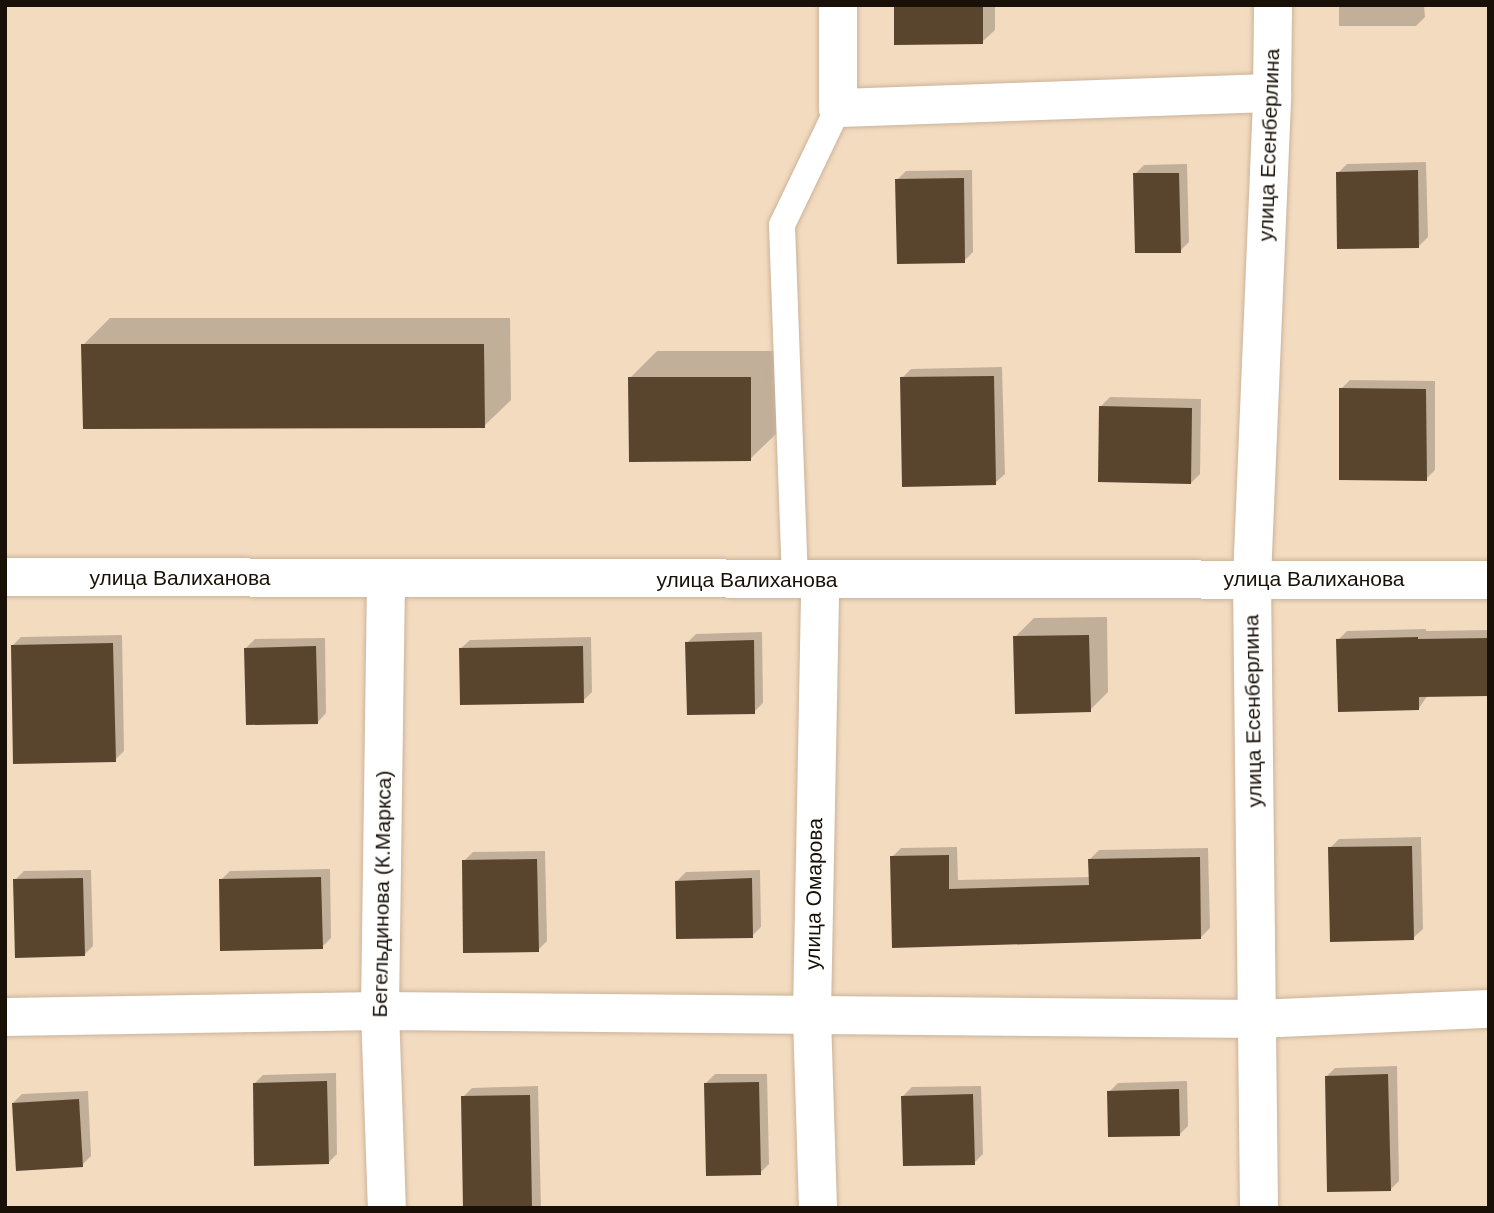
<!DOCTYPE html>
<meta charset="utf-8">
<style>
body{margin:0}
#map{position:relative;width:1494px;height:1213px;overflow:hidden;background:#f3dbc0;font-family:Helvetica,sans-serif}
div>[style]{position:absolute}
.shadow>*{inset:0;background:#0003}
.building>*{inset:0;background:#59452d}
.roads{filter:drop-shadow(0 0 2px #cbb399) drop-shadow(0 0 2px #cbb399)}
.service>*{height:26px;margin:-13px;padding:0 13px;transform-origin:13px;border-radius:13px;background:#fff}
.minor>*{height:38px;margin:-19px;padding:0 19px;transform-origin:19px;border-radius:19px;background:#fff}
span{translate:-50% -50%;white-space:nowrap;text-align:center;line-height:1.15;-webkit-text-stroke:7px #fff;paint-order:stroke}
.street-label{font-size:21px;color:#191007}
.frame{position:absolute;inset:0;border:7px solid #191007;pointer-events:none}
</style>
<div id="map">
<div class="shadow">
<i style="clip-path:polygon(895px 5px,995px 5px,995px 30px,982px 42px)"></i>
<i style="clip-path:polygon(1339px 5px,1424px 5px,1425px 17px,1416px 26px,1339px 26px)"></i>
<i style="clip-path:polygon(1426px 162px,1428px 237px,1419px 246px,1338px 173px,1347px 164px)"></i>
<i style="clip-path:polygon(1187px 164px,1189px 242px,1180px 251px,1135px 174px,1144px 165px)"></i>
<i style="clip-path:polygon(972px 170px,973px 252px,964px 261px,897px 180px,906px 171px)"></i>
<i style="clip-path:polygon(110px 318px,510px 318px,511px 400px,484px 426px,83px 345px)"></i>
<i style="clip-path:polygon(657px 351px,777px 351px,777px 433px,750px 459px,630px 378px)"></i>
<i style="clip-path:polygon(1002px 367px,1005px 474px,995px 483px,902px 378px,911px 369px)"></i>
<i style="clip-path:polygon(1350px 380px,1435px 381px,1435px 470px,1426px 479px,1341px 389px)"></i>
<i style="clip-path:polygon(1110px 397px,1201px 399px,1200px 474px,1191px 483px,1101px 406px)"></i>
<i style="clip-path:polygon(1107px 617px,1108px 692px,1090px 710px,1015px 637px,1034px 618px)"></i>
<i style="clip-path:polygon(1426px 629px,1426px 631px,1489px 630px,1489px 694px,1428px 695px,1419px 708px,1338px 640px,1347px 631px)"></i>
<i style="clip-path:polygon(762px 632px,763px 703px,754px 712px,687px 643px,696px 634px)"></i>
<i style="clip-path:polygon(122px 635px,124px 751px,115px 760px,12px 646px,21px 637px)"></i>
<i style="clip-path:polygon(591px 637px,592px 692px,583px 701px,460px 649px,470px 640px)"></i>
<i style="clip-path:polygon(325px 638px,326px 713px,317px 723px,246px 648px,255px 639px)"></i>
<i style="clip-path:polygon(1421px 837px,1423px 929px,1413px 938px,1330px 848px,1339px 839px)"></i>
<i style="clip-path:polygon(957px 847px,958px 880px,1090px 877px,1090px 859px,1099px 850px,1208px 848px,1210px 928px,1201px 937px,894px 946px,892px 857px,901px 848px)"></i>
<i style="clip-path:polygon(545px 851px,547px 941px,538px 950px,464px 861px,473px 852px)"></i>
<i style="clip-path:polygon(330px 869px,331px 938px,322px 947px,221px 880px,230px 871px)"></i>
<i style="clip-path:polygon(91px 870px,93px 946px,84px 955px,15px 880px,24px 871px)"></i>
<i style="clip-path:polygon(760px 870px,761px 927px,752px 936px,677px 881px,686px 872px)"></i>
<i style="clip-path:polygon(1397px 1066px,1399px 1181px,1390px 1190px,1326px 1077px,1335px 1068px)"></i>
<i style="clip-path:polygon(336px 1073px,337px 1154px,328px 1163px,254px 1084px,263px 1075px)"></i>
<i style="clip-path:polygon(715px 1074px,767px 1074px,769px 1164px,760px 1173px,706px 1083px)"></i>
<i style="clip-path:polygon(1187px 1081px,1188px 1126px,1179px 1135px,1109px 1092px,1118px 1083px)"></i>
<i style="clip-path:polygon(538px 1086px,541px 1208px,465px 1208px,463px 1097px,472px 1088px)"></i>
<i style="clip-path:polygon(981px 1086px,983px 1154px,974px 1163px,903px 1096px,912px 1087px)"></i>
<i style="clip-path:polygon(88px 1091px,91px 1156px,82px 1165px,13px 1103px,22px 1094px)"></i>
</div>
<div class="building">
<i style="clip-path:polygon(894px 5px,983px 5px,983px 44px,894px 45px)"></i>
<i style="clip-path:polygon(1418px 170px,1419px 248px,1337px 249px,1336px 172px)"></i>
<i style="clip-path:polygon(1133px 173px,1179px 173px,1181px 253px,1135px 253px)"></i>
<i style="clip-path:polygon(964px 178px,965px 263px,897px 264px,895px 179px)"></i>
<i style="clip-path:polygon(81px 344px,484px 344px,485px 428px,83px 429px)"></i>
<i style="clip-path:polygon(994px 376px,996px 485px,902px 487px,900px 377px)"></i>
<i style="clip-path:polygon(628px 377px,751px 377px,751px 461px,629px 462px)"></i>
<i style="clip-path:polygon(1339px 388px,1426px 389px,1427px 481px,1339px 480px)"></i>
<i style="clip-path:polygon(1099px 406px,1192px 408px,1191px 484px,1098px 482px)"></i>
<i style="clip-path:polygon(1089px 635px,1091px 712px,1015px 714px,1013px 636px)"></i>
<i style="clip-path:polygon(1418px 637px,1418px 639px,1489px 638px,1489px 696px,1419px 697px,1419px 710px,1338px 712px,1336px 639px)"></i>
<i style="clip-path:polygon(754px 640px,755px 714px,687px 715px,685px 642px)"></i>
<i style="clip-path:polygon(113px 643px,116px 762px,13px 764px,11px 645px)"></i>
<i style="clip-path:polygon(316px 646px,318px 724px,246px 725px,244px 648px)"></i>
<i style="clip-path:polygon(583px 646px,584px 703px,460px 705px,459px 648px)"></i>
<i style="clip-path:polygon(1412px 846px,1414px 940px,1330px 942px,1328px 847px)"></i>
<i style="clip-path:polygon(949px 855px,949px 889px,1089px 885px,1088px 859px,1200px 857px,1201px 939px,892px 948px,890px 856px)"></i>
<i style="clip-path:polygon(537px 859px,539px 952px,463px 953px,462px 860px)"></i>
<i style="clip-path:polygon(321px 877px,323px 949px,220px 951px,219px 879px)"></i>
<i style="clip-path:polygon(83px 878px,85px 956px,15px 958px,13px 879px)"></i>
<i style="clip-path:polygon(752px 878px,753px 938px,676px 939px,675px 881px)"></i>
<i style="clip-path:polygon(1388px 1074px,1391px 1191px,1327px 1192px,1325px 1076px)"></i>
<i style="clip-path:polygon(327px 1081px,329px 1164px,254px 1166px,253px 1083px)"></i>
<i style="clip-path:polygon(759px 1082px,761px 1175px,706px 1176px,704px 1083px)"></i>
<i style="clip-path:polygon(1179px 1089px,1180px 1136px,1108px 1137px,1107px 1091px)"></i>
<i style="clip-path:polygon(973px 1094px,975px 1165px,903px 1166px,901px 1096px)"></i>
<i style="clip-path:polygon(530px 1095px,532px 1208px,463px 1208px,461px 1096px)"></i>
<i style="clip-path:polygon(79px 1099px,83px 1167px,16px 1171px,12px 1103px)"></i>
</div>
<div class="roads">
<div class="service">
<i style="left:795px;top:580px;width:355px;rotate:-92.1deg"></i>
<i style="left:782px;top:225px;width:130px;rotate:-64.4deg"></i>
</div>
<div class="minor">
<i style="left:838px;top:5px;width:103px;rotate:90deg"></i>
<i style="left:838px;top:108px;width:434px;rotate:-2deg"></i>
<i style="left:5px;top:577px;width:1484px;rotate:0.12deg"></i>
<i style="left:386px;top:580px;width:431px;rotate:90.8deg"></i>
<i style="left:380px;top:1011px;width:197px;rotate:88deg"></i>
<i style="left:5px;top:1017px;width:375px;rotate:-0.9deg"></i>
<i style="left:380px;top:1011px;width:877px;rotate:0.52deg"></i>
<i style="left:1257px;top:1019px;width:232px;rotate:-2.5deg"></i>
<i style="left:818px;top:1208px;width:195px;rotate:-91.8deg"></i>
<i style="left:812px;top:1013px;width:433px;rotate:-88.9deg"></i>
<i style="left:1259px;top:1208px;width:630px;rotate:-90.64deg"></i>
<i style="left:1252px;top:578px;width:485px;rotate:-87.6deg"></i>
<i style="left:1272px;top:93px;width:88px;rotate:-89.3deg"></i>
</div>
</div>
<div class="street-label">
<span style="left:1269px;top:145px;rotate:-88deg">улица Есенберлина</span>
<span style="left:180px;top:578px">улица Валиханова</span>
<span style="left:1314px;top:579px">улица Валиханова</span>
<span style="left:747px;top:580px">улица Валиханова</span>
<span style="left:1253px;top:711px;rotate:-91deg">улица Есенберлина</span>
<span style="left:382px;top:894px;rotate:-89deg">Бегельдинова (К.Маркса)</span>
<span style="left:814px;top:894px;rotate:-89deg">улица Омарова</span>
</div>
<div class="frame"></div>
</div>
